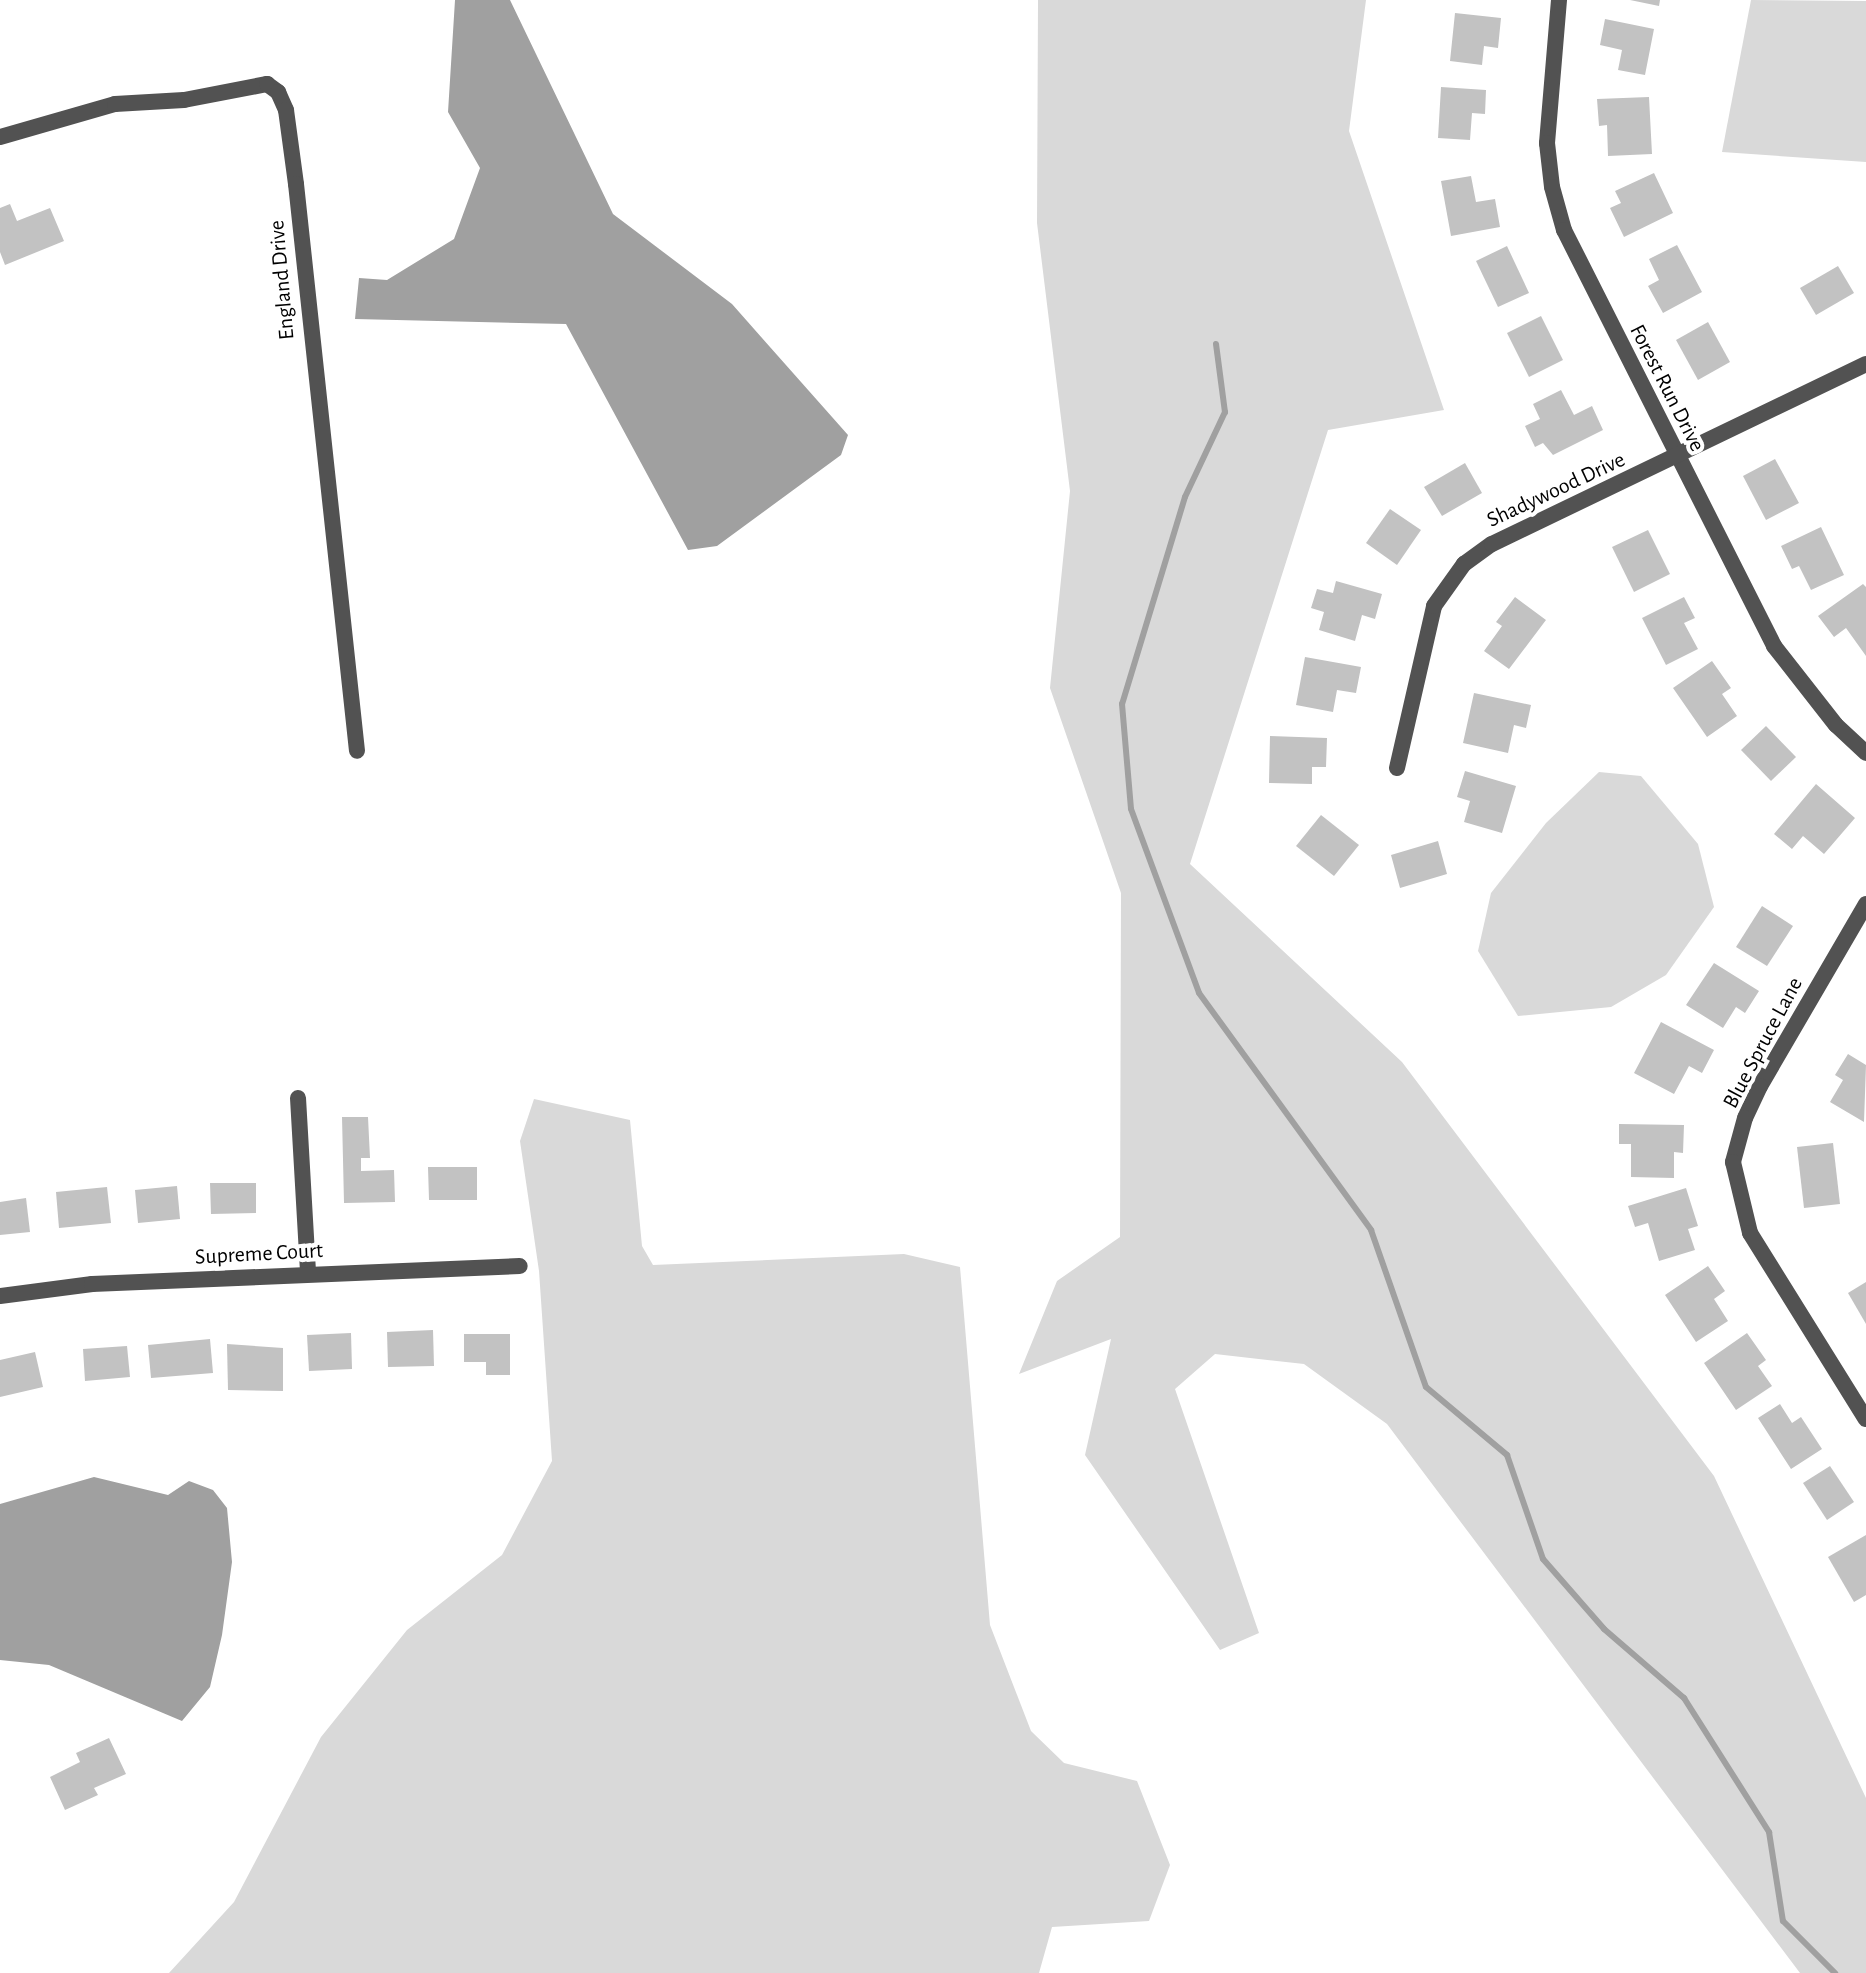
<!DOCTYPE html>
<style>
body{margin:0}
#map{position:relative;width:1866px;height:1973px;overflow:hidden;background:#fff;font-family:"Alegreya Sans",sans-serif}
div>[style]{position:absolute}
.green>*{inset:0;background:#d9d9d9}
.water>*{inset:0;background:#a0a0a0}
.stream>*{height:6px;margin:-3px;padding:0 3px;transform-origin:3px;border-radius:3px;background:#a0a0a0}
.building>*{inset:0;background:#c2c2c2}
.street>*{height:16px;margin:-8px;padding:0 8px;transform-origin:8px;border-radius:8px;background:#525252}
span{translate:-50% -50%;white-space:nowrap;text-align:center;line-height:1.15;-webkit-text-stroke:8px #fff;paint-order:stroke}
.street-label{font-size:22px;color:#000}
</style>
<div id="map">
<div class="green">
<i style="clip-path:polygon(1038px 0,1366px 0,1349px 131px,1444px 410px,1328px 430px,1190px 864px,1402px 1062px,1714px 1476px,1866px 1798px,1866px 1973px,1800px 1973px,1387px 1424px,1304px 1364px,1215px 1354px,1175px 1389px,1259px 1633px,1220px 1650px,1085px 1455px,1111px 1339px,1019px 1374px,1057px 1281px,1120px 1237px,1121px 893px,1050px 688px,1070px 491px,1037px 223px)"></i>
<i style="clip-path:polygon(1751px 0,1866px 1px,1866px 162px,1722px 152px)"></i>
<i style="clip-path:polygon(1599px 772px,1641px 776px,1698px 844px,1714px 907px,1666px 975px,1611px 1007px,1518px 1016px,1478px 951px,1491px 893px,1546px 823px)"></i>
<i style="clip-path:polygon(534px 1099px,630px 1120px,642px 1246px,653px 1265px,904px 1254px,960px 1267px,990px 1625px,1031px 1731px,1064px 1763px,1137px 1781px,1170px 1865px,1149px 1921px,1052px 1927px,1039px 1973px,169px 1973px,234px 1902px,321px 1737px,407px 1630px,502px 1555px,552px 1461px,539px 1271px,520px 1141px)"></i>
</div>
<div class="water">
<i style="clip-path:polygon(455px 0,510px 0,613px 214px,732px 304px,848px 435px,841px 455px,717px 546px,688px 550px,566px 324px,355px 319px,359px 278px,387px 280px,454px 239px,480px 168px,448px 112px)"></i>
<i style="clip-path:polygon(94px 1477px,168px 1495px,189px 1481px,213px 1490px,227px 1508px,232px 1562px,222px 1635px,210px 1687px,182px 1721px,49px 1665px,0 1660px,0 1504px)"></i>
</div>
<div class="stream">
<i style="left:1216px;top:344px;width:69px;rotate:82.5deg"></i>
<i style="left:1225px;top:412px;width:94px;rotate:115.2deg"></i>
<i style="left:1185px;top:497px;width:216px;rotate:106.9deg"></i>
<i style="left:1122px;top:704px;width:105px;rotate:85.1deg"></i>
<i style="left:1131px;top:809px;width:196px;rotate:69.7deg"></i>
<i style="left:1199px;top:993px;width:293px;rotate:54deg"></i>
<i style="left:1371px;top:1230px;width:166px;rotate:70.7deg"></i>
<i style="left:1426px;top:1387px;width:106px;rotate:40deg"></i>
<i style="left:1507px;top:1455px;width:110px;rotate:70.9deg"></i>
<i style="left:1543px;top:1559px;width:93px;rotate:48.9deg"></i>
<i style="left:1604px;top:1629px;width:106px;rotate:40.8deg"></i>
<i style="left:1684px;top:1698px;width:159px;rotate:57.6deg"></i>
<i style="left:1769px;top:1832px;width:90px;rotate:81.1deg"></i>
<i style="left:1783px;top:1921px;width:74px;rotate:45deg"></i>
</div>
<div class="building">
<i style="clip-path:polygon(1630px 0,1660px 0,1659px 6px)"></i>
<i style="clip-path:polygon(1455px 13px,1501px 18px,1498px 48px,1484px 46px,1482px 65px,1450px 61px)"></i>
<i style="clip-path:polygon(1605px 19px,1654px 29px,1645px 75px,1618px 70px,1622px 50px,1600px 45px)"></i>
<i style="clip-path:polygon(1441px 87px,1486px 90px,1485px 114px,1472px 113px,1470px 140px,1438px 138px)"></i>
<i style="clip-path:polygon(1649px 97px,1652px 154px,1608px 156px,1607px 125px,1599px 126px,1597px 99px)"></i>
<i style="clip-path:polygon(1654px 173px,1673px 213px,1624px 237px,1610px 208px,1621px 203px,1615px 191px)"></i>
<i style="clip-path:polygon(1471px 176px,1476px 202px,1495px 199px,1500px 227px,1451px 236px,1441px 181px)"></i>
<i style="clip-path:polygon(10px 204px,17px 221px,50px 208px,64px 241px,5px 265px,0 252px,0 208px)"></i>
<i style="clip-path:polygon(1677px 245px,1702px 292px,1663px 313px,1648px 286px,1659px 280px,1649px 259px)"></i>
<i style="clip-path:polygon(1507px 246px,1529px 293px,1498px 307px,1476px 261px)"></i>
<i style="clip-path:polygon(1838px 266px,1854px 293px,1816px 315px,1800px 288px)"></i>
<i style="clip-path:polygon(1541px 316px,1563px 360px,1529px 377px,1507px 333px)"></i>
<i style="clip-path:polygon(1708px 322px,1730px 362px,1698px 380px,1676px 340px)"></i>
<i style="clip-path:polygon(1561px 390px,1574px 415px,1592px 406px,1603px 430px,1553px 455px,1543px 443px,1535px 447px,1525px 426px,1540px 419px,1533px 404px)"></i>
<i style="clip-path:polygon(1775px 459px,1799px 503px,1766px 520px,1743px 476px)"></i>
<i style="clip-path:polygon(1465px 463px,1482px 493px,1442px 516px,1424px 487px)"></i>
<i style="clip-path:polygon(1390px 509px,1421px 530px,1397px 565px,1366px 543px)"></i>
<i style="clip-path:polygon(1821px 527px,1844px 575px,1811px 590px,1799px 566px,1792px 569px,1781px 546px)"></i>
<i style="clip-path:polygon(1648px 530px,1670px 574px,1634px 592px,1612px 547px)"></i>
<i style="clip-path:polygon(1336px 581px,1382px 594px,1375px 619px,1362px 615px,1355px 641px,1319px 630px,1324px 612px,1311px 608px,1317px 589px,1333px 593px)"></i>
<i style="clip-path:polygon(1863px 584px,1866px 587px,1866px 656px,1846px 628px,1834px 637px,1818px 616px)"></i>
<i style="clip-path:polygon(1515px 597px,1546px 620px,1509px 669px,1484px 651px,1502px 626px,1496px 622px)"></i>
<i style="clip-path:polygon(1684px 597px,1695px 618px,1684px 623px,1698px 649px,1666px 665px,1642px 618px)"></i>
<i style="clip-path:polygon(1305px 657px,1361px 667px,1356px 693px,1337px 690px,1333px 712px,1296px 705px)"></i>
<i style="clip-path:polygon(1712px 661px,1731px 688px,1722px 694px,1737px 716px,1707px 737px,1673px 688px)"></i>
<i style="clip-path:polygon(1474px 693px,1531px 705px,1526px 728px,1514px 725px,1508px 753px,1463px 743px)"></i>
<i style="clip-path:polygon(1766px 726px,1796px 757px,1771px 781px,1741px 750px)"></i>
<i style="clip-path:polygon(1270px 736px,1327px 738px,1326px 767px,1312px 767px,1312px 784px,1269px 783px)"></i>
<i style="clip-path:polygon(1465px 771px,1516px 786px,1502px 833px,1464px 822px,1470px 801px,1457px 797px)"></i>
<i style="clip-path:polygon(1816px 784px,1855px 818px,1824px 854px,1803px 836px,1792px 849px,1774px 834px)"></i>
<i style="clip-path:polygon(1321px 815px,1359px 845px,1334px 876px,1296px 846px)"></i>
<i style="clip-path:polygon(1438px 841px,1447px 874px,1400px 888px,1391px 855px)"></i>
<i style="clip-path:polygon(1762px 906px,1793px 926px,1767px 966px,1736px 947px)"></i>
<i style="clip-path:polygon(1714px 963px,1759px 991px,1745px 1013px,1736px 1007px,1723px 1028px,1686px 1005px)"></i>
<i style="clip-path:polygon(1661px 1022px,1714px 1050px,1702px 1073px,1689px 1066px,1674px 1094px,1634px 1073px)"></i>
<i style="clip-path:polygon(1848px 1054px,1866px 1065px,1864px 1122px,1830px 1102px,1843px 1080px,1835px 1075px)"></i>
<i style="clip-path:polygon(342px 1117px,368px 1117px,370px 1158px,361px 1158px,361px 1171px,394px 1170px,395px 1202px,344px 1203px)"></i>
<i style="clip-path:polygon(1619px 1124px,1684px 1125px,1683px 1153px,1674px 1152px,1674px 1178px,1631px 1177px,1631px 1144px,1619px 1144px)"></i>
<i style="clip-path:polygon(1833px 1143px,1840px 1204px,1804px 1208px,1797px 1147px)"></i>
<i style="clip-path:polygon(428px 1167px,477px 1167px,477px 1200px,429px 1200px)"></i>
<i style="clip-path:polygon(210px 1183px,256px 1183px,256px 1213px,211px 1214px)"></i>
<i style="clip-path:polygon(177px 1186px,180px 1219px,138px 1223px,135px 1190px)"></i>
<i style="clip-path:polygon(107px 1187px,111px 1223px,59px 1228px,56px 1192px)"></i>
<i style="clip-path:polygon(1686px 1188px,1698px 1226px,1688px 1229px,1695px 1250px,1659px 1261px,1648px 1223px,1635px 1227px,1628px 1206px)"></i>
<i style="clip-path:polygon(26px 1198px,30px 1232px,0 1235px,0 1202px)"></i>
<i style="clip-path:polygon(1708px 1266px,1725px 1291px,1714px 1299px,1728px 1321px,1696px 1342px,1665px 1295px)"></i>
<i style="clip-path:polygon(1866px 1282px,1866px 1324px,1848px 1293px)"></i>
<i style="clip-path:polygon(433px 1330px,434px 1366px,388px 1367px,387px 1332px)"></i>
<i style="clip-path:polygon(351px 1333px,352px 1369px,309px 1371px,307px 1335px)"></i>
<i style="clip-path:polygon(1747px 1333px,1766px 1360px,1758px 1366px,1772px 1386px,1736px 1410px,1704px 1363px)"></i>
<i style="clip-path:polygon(464px 1334px,510px 1334px,510px 1375px,486px 1375px,486px 1362px,464px 1362px)"></i>
<i style="clip-path:polygon(210px 1339px,213px 1373px,151px 1378px,148px 1345px)"></i>
<i style="clip-path:polygon(227px 1344px,283px 1348px,283px 1391px,228px 1390px)"></i>
<i style="clip-path:polygon(127px 1346px,130px 1377px,85px 1381px,83px 1349px)"></i>
<i style="clip-path:polygon(35px 1352px,43px 1387px,0 1397px,0 1360px)"></i>
<i style="clip-path:polygon(1780px 1404px,1792px 1423px,1801px 1417px,1822px 1449px,1791px 1469px,1758px 1418px)"></i>
<i style="clip-path:polygon(1830px 1466px,1854px 1502px,1827px 1520px,1803px 1483px)"></i>
<i style="clip-path:polygon(1866px 1535px,1866px 1595px,1854px 1602px,1828px 1557px)"></i>
<i style="clip-path:polygon(109px 1738px,126px 1774px,94px 1788px,98px 1795px,65px 1810px,50px 1777px,80px 1762px,76px 1753px)"></i>
</div>
<div class="street">
<i style="left:1559px;top:0;width:144px;rotate:94.8deg"></i>
<i style="left:1547px;top:143px;width:44px;rotate:83.5deg"></i>
<i style="left:1552px;top:187px;width:45px;rotate:74.4deg"></i>
<i style="left:1564px;top:230px;width:466px;rotate:63.2deg"></i>
<i style="left:1774px;top:646px;width:100px;rotate:51.9deg"></i>
<i style="left:1836px;top:725px;width:41px;rotate:43deg"></i>
<i style="left:0;top:137px;width:120px;rotate:-16deg"></i>
<i style="left:115px;top:104px;width:69px;rotate:-3.3deg"></i>
<i style="left:184px;top:100px;width:85px;rotate:-10.9deg"></i>
<i style="left:267px;top:84px;width:14px;rotate:36deg"></i>
<i style="left:278px;top:92px;width:20px;rotate:66deg"></i>
<i style="left:286px;top:110px;width:75px;rotate:82.3deg"></i>
<i style="left:296px;top:184px;width:570px;rotate:83.86deg"></i>
<i style="left:1397px;top:768px;width:166px;rotate:-77.1deg"></i>
<i style="left:1434px;top:606px;width:52px;rotate:-54.5deg"></i>
<i style="left:1464px;top:564px;width:34px;rotate:-36deg"></i>
<i style="left:1492px;top:544px;width:415px;rotate:-25.7deg"></i>
<i style="left:1866px;top:904px;width:211px;rotate:120.2deg"></i>
<i style="left:1760px;top:1086px;width:35px;rotate:115deg"></i>
<i style="left:1745px;top:1118px;width:46px;rotate:105.3deg"></i>
<i style="left:1733px;top:1162px;width:73px;rotate:76.5deg"></i>
<i style="left:1750px;top:1233px;width:219px;rotate:58.1deg"></i>
<i style="left:298px;top:1098px;width:176px;rotate:86.7deg"></i>
<i style="left:0;top:1296px;width:93px;rotate:-7.4deg"></i>
<i style="left:92px;top:1284px;width:428px;rotate:-2.4deg"></i>
</div>
<div class="street-label">
<span style="left:282px;top:280px;rotate:-95deg">England Drive</span>
<span style="left:1667px;top:388px;rotate:63deg">Forest Run Drive</span>
<span style="left:1556px;top:490px;rotate:-25deg">Shadywood Drive</span>
<span style="left:1763px;top:1043px;rotate:-62deg">Blue Spruce Lane</span>
<span style="left:259px;top:1254px;rotate:-3deg">Supreme Court</span>
</div>
</div>
